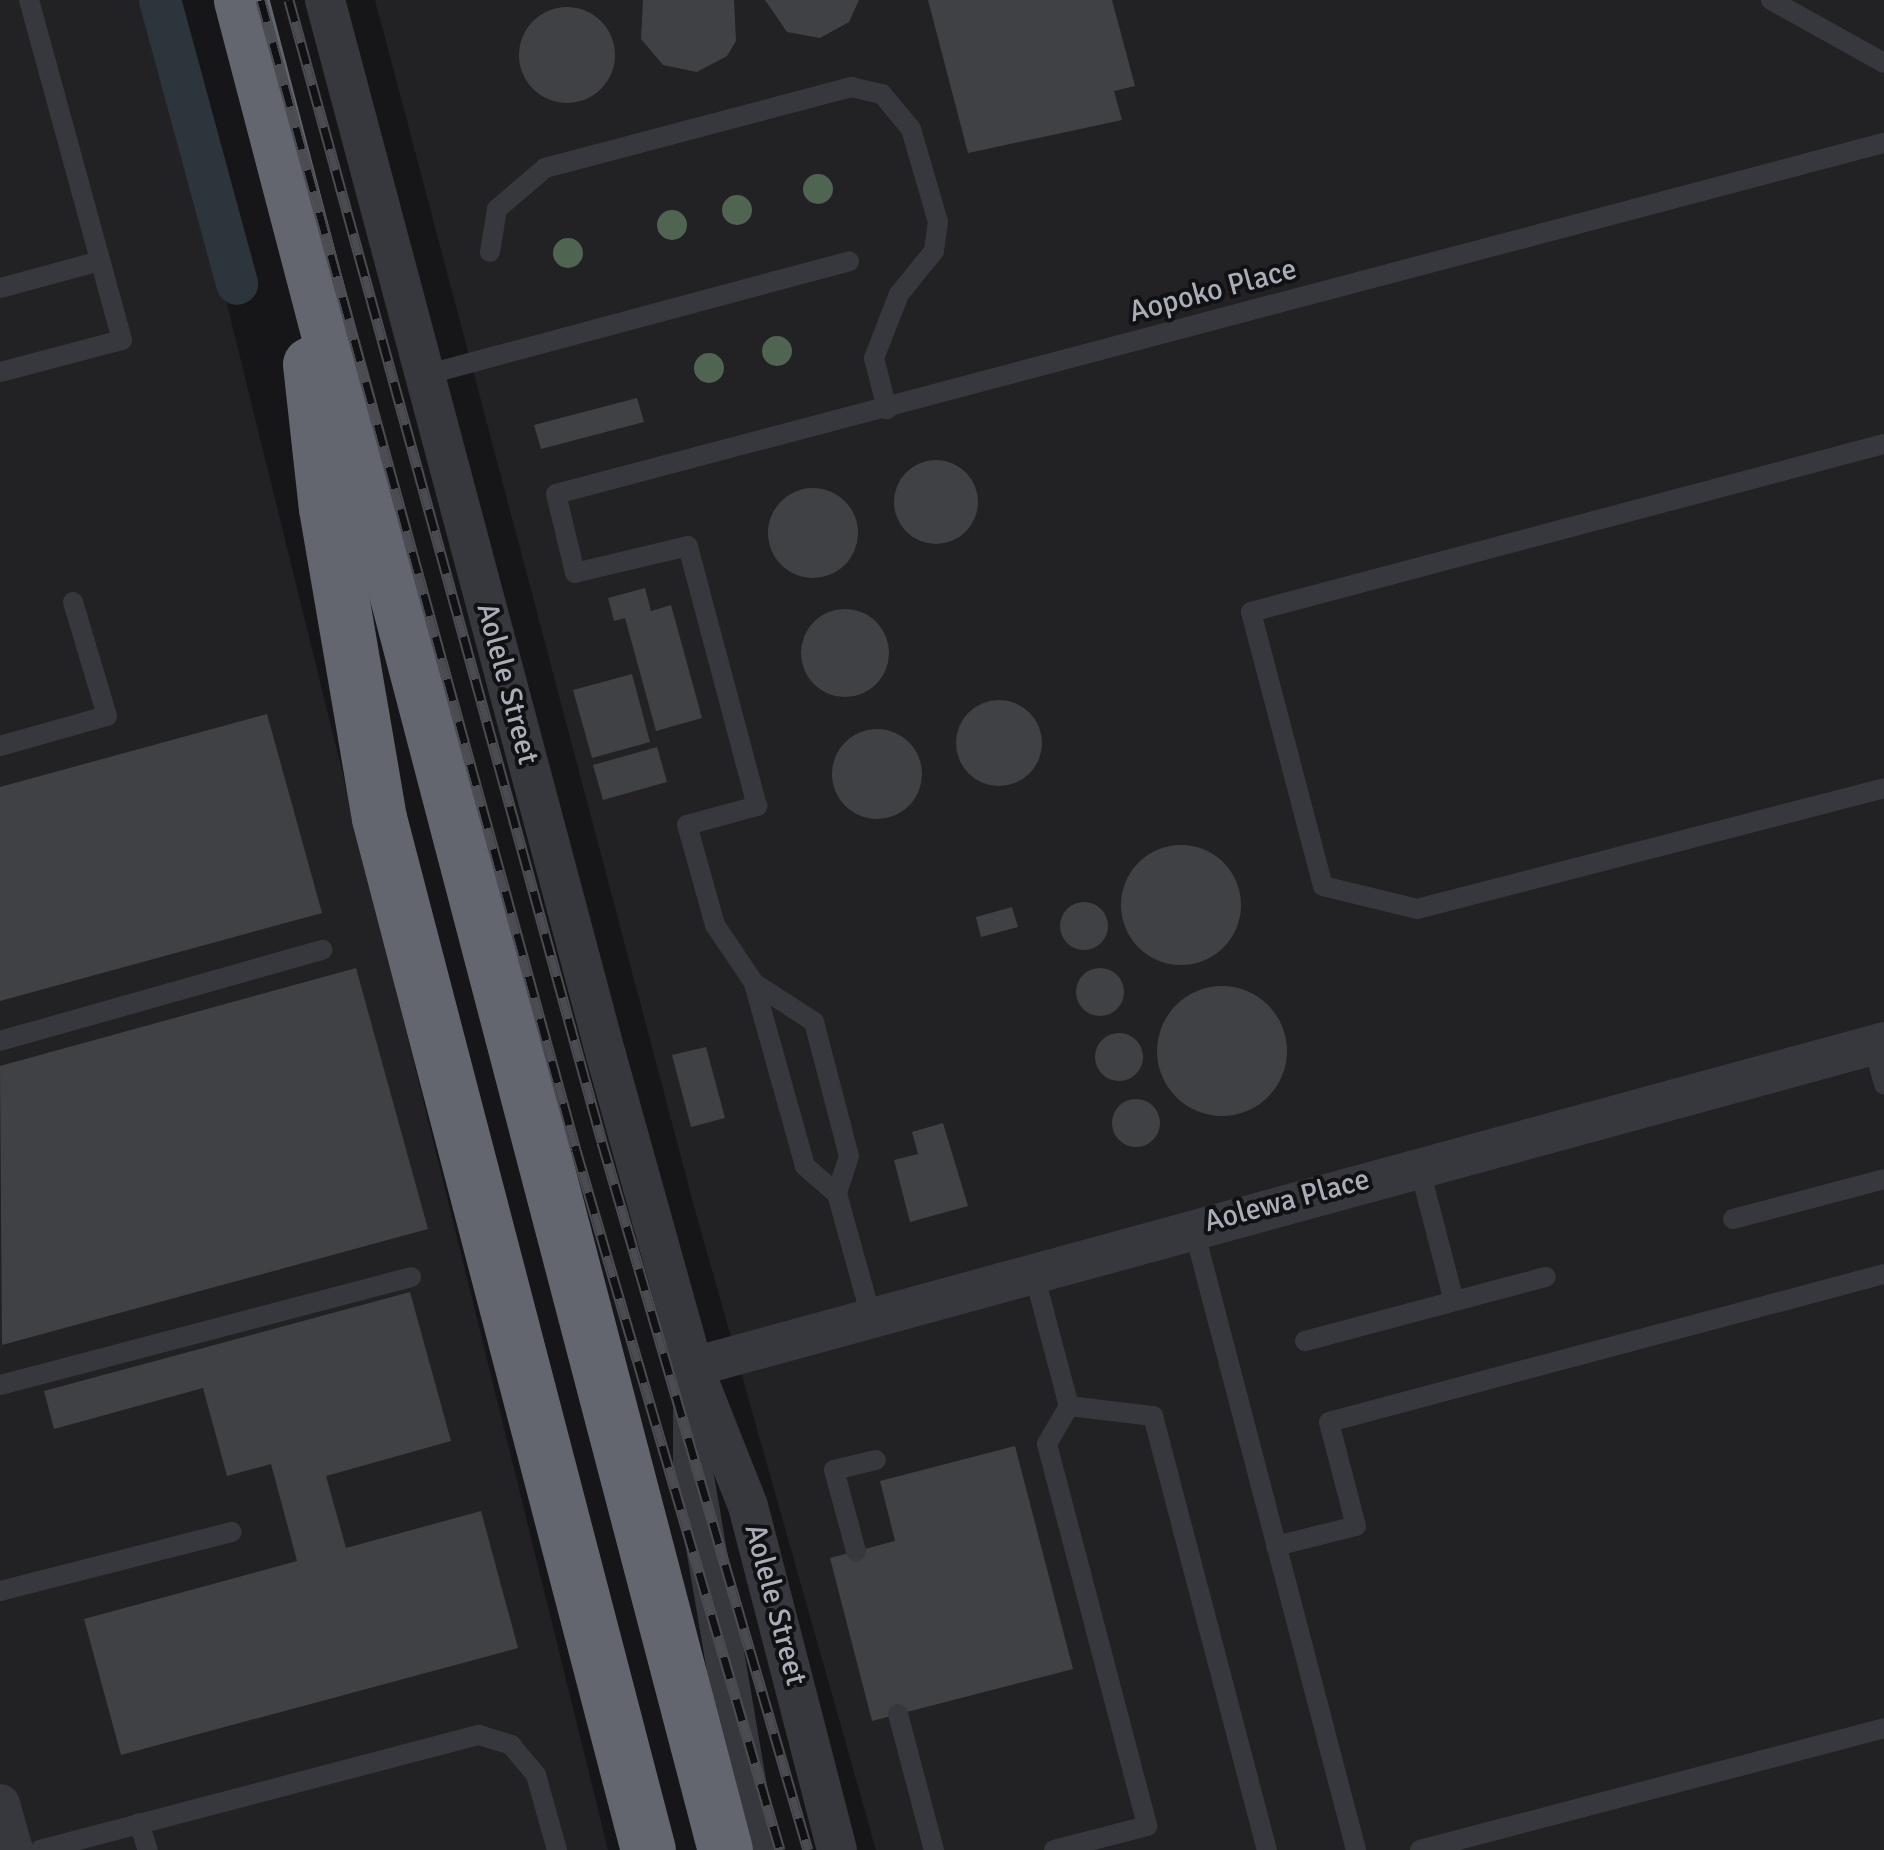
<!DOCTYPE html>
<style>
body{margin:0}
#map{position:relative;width:1884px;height:1850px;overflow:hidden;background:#161618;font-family:Signika,sans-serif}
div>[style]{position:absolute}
.built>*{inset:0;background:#222225}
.canal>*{height:42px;margin:-21px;padding:0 21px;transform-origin:21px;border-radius:21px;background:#2c353c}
.building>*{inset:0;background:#404145}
.round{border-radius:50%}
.lane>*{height:20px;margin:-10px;padding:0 10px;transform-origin:10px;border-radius:10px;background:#37383d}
.street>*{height:40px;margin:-20px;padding:0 20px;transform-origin:20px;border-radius:20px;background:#37383d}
.highway>*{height:55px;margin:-27.5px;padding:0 27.5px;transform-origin:27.5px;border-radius:27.5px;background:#63666e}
.rail>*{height:11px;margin-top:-5.5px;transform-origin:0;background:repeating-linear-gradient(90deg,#111113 0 22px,#4a4c52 0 44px);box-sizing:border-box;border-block:2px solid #4a4c52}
.trees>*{width:30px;height:30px;margin:-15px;border-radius:50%;background:#506452}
span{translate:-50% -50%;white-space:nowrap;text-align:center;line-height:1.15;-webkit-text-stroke:8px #111113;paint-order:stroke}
.street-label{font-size:30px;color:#a8adb8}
</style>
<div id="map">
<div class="built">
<i style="clip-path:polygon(0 0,152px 0,608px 1850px,0 1850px)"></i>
<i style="clip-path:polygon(375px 0,1884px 0,1884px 1850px,876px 1850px,695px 1210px)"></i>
</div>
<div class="canal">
<i style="left:160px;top:0;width:294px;rotate:74.8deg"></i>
</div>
<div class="building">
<i style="clip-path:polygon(643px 0,734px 0,736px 41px,727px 56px,697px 72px,663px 65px,641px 39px)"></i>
<i style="clip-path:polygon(765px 0,859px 0,849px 22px,820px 38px,787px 32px)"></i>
<i style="clip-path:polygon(928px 0,1112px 0,1135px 86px,1114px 91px,1122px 120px,968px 153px)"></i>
<i class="round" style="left:519px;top:7px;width:96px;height:96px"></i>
<i style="clip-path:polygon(637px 398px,644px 422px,541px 449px,534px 425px)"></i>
<i class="round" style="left:894px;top:460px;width:84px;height:84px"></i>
<i class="round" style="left:768px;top:488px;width:90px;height:90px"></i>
<i style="clip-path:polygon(645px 588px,651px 611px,671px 605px,702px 718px,656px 731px,625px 618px,614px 621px,608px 598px)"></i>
<i class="round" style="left:801px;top:609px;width:88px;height:88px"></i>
<i style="clip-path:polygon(632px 674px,650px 742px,592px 758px,573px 690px)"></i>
<i class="round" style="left:956px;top:700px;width:86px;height:86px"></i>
<i style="clip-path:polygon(267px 714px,322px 913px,0 1001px,0 787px)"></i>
<i class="round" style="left:832px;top:729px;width:90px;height:90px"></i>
<i style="clip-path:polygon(657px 747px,667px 782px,603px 800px,593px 765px)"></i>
<i class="round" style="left:1121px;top:845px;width:120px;height:120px"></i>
<i class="round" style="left:1060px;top:902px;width:48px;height:48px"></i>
<i style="clip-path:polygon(1012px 907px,1018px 927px,981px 937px,976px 917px)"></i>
<i class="round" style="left:1076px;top:968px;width:48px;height:48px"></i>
<i style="clip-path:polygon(356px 968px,428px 1229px,2px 1345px,0 1066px)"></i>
<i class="round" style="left:1157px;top:986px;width:130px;height:130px"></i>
<i class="round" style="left:1095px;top:1033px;width:48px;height:48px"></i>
<i style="clip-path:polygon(706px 1047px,725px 1118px,691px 1127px,672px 1055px)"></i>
<i class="round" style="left:1112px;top:1099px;width:48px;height:48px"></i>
<i style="clip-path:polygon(943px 1123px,968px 1206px,910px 1222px,894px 1160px,918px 1154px,912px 1132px)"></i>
<i style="clip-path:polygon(410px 1292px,451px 1441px,326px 1476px,346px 1548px,481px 1511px,518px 1648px,121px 1755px,84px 1619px,297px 1561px,271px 1464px,227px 1476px,203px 1388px,54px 1429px,44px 1391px)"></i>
<i style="clip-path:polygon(1015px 1446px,1073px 1669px,872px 1721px,830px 1558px,895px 1541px,880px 1481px)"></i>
</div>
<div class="lane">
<i style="left:1771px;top:0;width:129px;rotate:29.1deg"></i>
<i style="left:490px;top:252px;width:44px;rotate:-80.8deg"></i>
<i style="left:497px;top:209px;width:63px;rotate:-40.5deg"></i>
<i style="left:545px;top:168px;width:317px;rotate:-14.8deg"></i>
<i style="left:851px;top:87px;width:32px;rotate:13deg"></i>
<i style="left:882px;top:94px;width:45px;rotate:50.4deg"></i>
<i style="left:911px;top:129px;width:97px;rotate:73.8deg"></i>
<i style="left:938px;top:222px;width:29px;rotate:98deg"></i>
<i style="left:934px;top:251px;width:55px;rotate:129.1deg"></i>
<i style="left:899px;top:294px;width:69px;rotate:111.3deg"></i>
<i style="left:874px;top:358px;width:53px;rotate:75.7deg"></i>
<i style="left:0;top:288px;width:104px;rotate:-15.1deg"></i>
<i style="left:0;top:372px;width:126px;rotate:-14.7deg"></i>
<i style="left:122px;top:340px;width:352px;rotate:-105.3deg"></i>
<i style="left:425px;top:375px;width:439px;rotate:-15deg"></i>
<i style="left:1884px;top:444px;width:655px;rotate:165.14deg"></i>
<i style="left:1251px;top:612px;width:283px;rotate:75.3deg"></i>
<i style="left:1323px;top:886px;width:97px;rotate:13.7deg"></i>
<i style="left:1417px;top:909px;width:482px;rotate:-14.5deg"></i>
<i style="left:0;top:746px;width:111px;rotate:-15.7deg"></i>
<i style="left:107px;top:716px;width:119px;rotate:-106.6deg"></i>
<i style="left:754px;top:983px;width:72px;rotate:33deg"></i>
<i style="left:814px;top:1022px;width:138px;rotate:75.4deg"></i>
<i style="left:849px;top:1156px;width:40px;rotate:108deg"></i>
<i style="left:0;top:1041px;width:335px;rotate:-15.8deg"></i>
<i style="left:1873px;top:1045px;width:41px;rotate:74.2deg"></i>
<i style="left:1419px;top:1166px;width:139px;rotate:75.5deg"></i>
<i style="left:1733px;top:1219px;width:156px;rotate:-14.8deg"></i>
<i style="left:1193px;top:1226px;width:645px;rotate:75.36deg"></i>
<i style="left:1033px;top:1270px;width:141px;rotate:75.2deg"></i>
<i style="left:1069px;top:1406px;width:44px;rotate:120.1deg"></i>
<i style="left:1047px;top:1444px;width:395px;rotate:75.3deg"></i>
<i style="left:1147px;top:1826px;width:96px;rotate:165.5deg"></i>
<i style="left:872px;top:1320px;width:131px;rotate:-105.5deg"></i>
<i style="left:837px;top:1194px;width:43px;rotate:-138.8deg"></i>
<i style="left:805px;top:1166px;width:190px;rotate:-105.6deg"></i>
<i style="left:754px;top:983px;width:70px;rotate:-123.9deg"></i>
<i style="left:715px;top:925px;width:104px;rotate:-105.6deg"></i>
<i style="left:687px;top:825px;width:73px;rotate:-15.2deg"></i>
<i style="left:757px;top:806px;width:269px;rotate:-104.9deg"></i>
<i style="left:688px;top:546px;width:116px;rotate:166.6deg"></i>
<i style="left:575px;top:573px;width:81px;rotate:-103.5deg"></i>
<i style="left:556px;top:494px;width:1374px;rotate:-14.81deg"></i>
<i style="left:1305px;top:1341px;width:249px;rotate:-14.9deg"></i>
<i style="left:0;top:1385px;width:425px;rotate:-14.7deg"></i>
<i style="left:1069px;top:1406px;width:85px;rotate:6.8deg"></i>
<i style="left:1153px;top:1416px;width:449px;rotate:75.3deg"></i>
<i style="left:1276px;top:1546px;width:82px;rotate:-14deg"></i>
<i style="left:1356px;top:1526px;width:107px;rotate:-104.6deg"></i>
<i style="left:1329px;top:1422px;width:574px;rotate:-14.93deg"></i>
<i style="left:856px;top:1551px;width:84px;rotate:-105.2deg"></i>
<i style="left:834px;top:1470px;width:43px;rotate:-13.4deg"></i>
<i style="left:0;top:1591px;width:239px;rotate:-14.3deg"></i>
<i style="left:898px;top:1714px;width:141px;rotate:75.2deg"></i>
<i style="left:139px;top:1823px;width:28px;rotate:72deg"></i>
<i style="left:40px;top:1850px;width:454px;rotate:-14.7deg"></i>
<i style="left:479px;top:1735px;width:34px;rotate:17deg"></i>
<i style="left:511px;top:1745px;width:39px;rotate:50deg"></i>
<i style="left:536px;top:1775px;width:78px;rotate:74.4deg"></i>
<i style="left:1420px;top:1850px;width:480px;rotate:-14.7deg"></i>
</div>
<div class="street">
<i style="left:325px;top:0;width:1092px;rotate:75.09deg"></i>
<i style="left:606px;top:1055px;width:324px;rotate:74.4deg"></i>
<i style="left:693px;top:1367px;width:149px;rotate:68.4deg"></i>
<i style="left:748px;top:1506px;width:355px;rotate:75.5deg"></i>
<i style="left:693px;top:1367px;width:1235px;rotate:-15.26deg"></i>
<i style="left:693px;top:1391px;width:80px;rotate:90deg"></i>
<i style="left:693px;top:1471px;width:385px;rotate:80.3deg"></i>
<i style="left:0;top:1804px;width:48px;rotate:74.2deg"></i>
</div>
<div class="highway">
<i style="left:241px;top:0;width:1912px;rotate:75.34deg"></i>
<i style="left:310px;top:364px;width:145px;rotate:83.7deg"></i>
<i style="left:326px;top:508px;width:314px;rotate:80.3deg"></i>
<i style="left:379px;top:818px;width:1066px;rotate:75.39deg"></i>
</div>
<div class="rail">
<i style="left:261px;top:0;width:1192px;rotate:74.68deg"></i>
<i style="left:576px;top:1150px;width:729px;rotate:73.75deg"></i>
<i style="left:289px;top:0;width:1184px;rotate:74.67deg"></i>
<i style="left:602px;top:1142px;width:737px;rotate:73.78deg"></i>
</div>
<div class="trees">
<i style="left:818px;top:189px"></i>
<i style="left:737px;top:210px"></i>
<i style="left:672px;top:225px"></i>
<i style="left:568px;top:253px"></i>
<i style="left:777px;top:351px"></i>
<i style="left:709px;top:368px"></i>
</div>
<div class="street-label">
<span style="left:1213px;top:291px;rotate:-15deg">Aopoko Place</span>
<span style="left:507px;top:684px;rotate:75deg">Aolele Street</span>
<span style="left:1287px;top:1201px;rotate:-15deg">Aolewa Place</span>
<span style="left:775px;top:1605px;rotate:75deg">Aolele Street</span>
</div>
</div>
